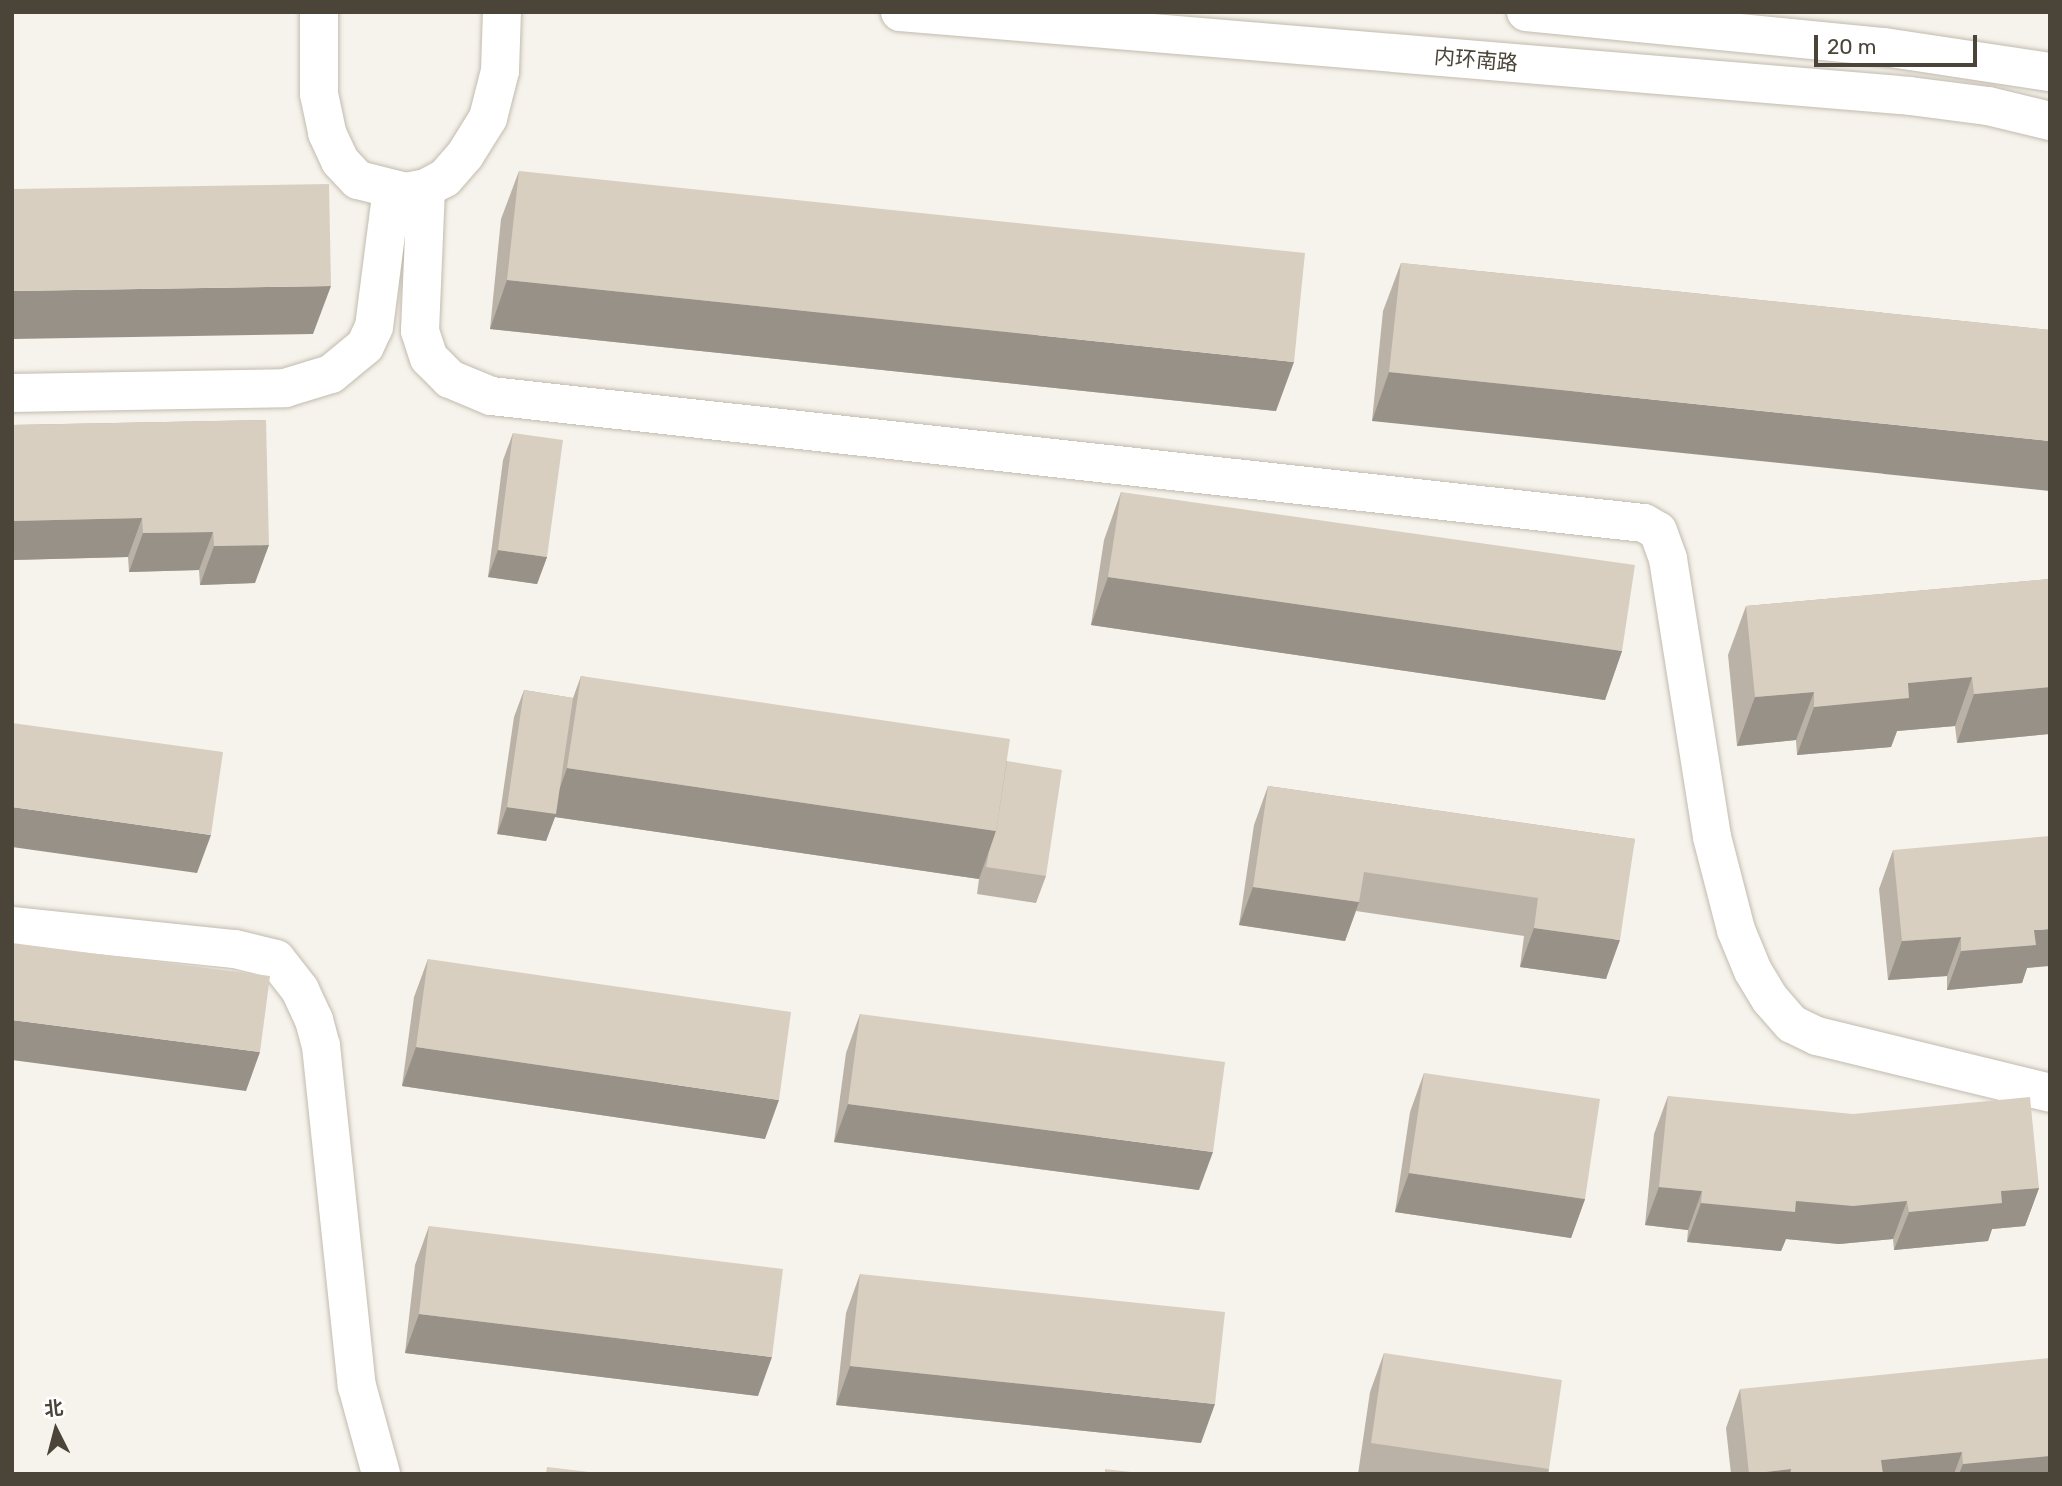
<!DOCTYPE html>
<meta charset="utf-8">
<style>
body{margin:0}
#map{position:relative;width:2062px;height:1486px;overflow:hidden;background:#f6f3ec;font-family:Rubik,"Noto Sans SC",sans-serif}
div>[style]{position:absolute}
.roads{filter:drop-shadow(0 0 2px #c2bbae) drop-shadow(0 0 2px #c2bbae)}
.minor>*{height:38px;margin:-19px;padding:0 19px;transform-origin:19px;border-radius:19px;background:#fff}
.wall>*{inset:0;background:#bab2a6}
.shaded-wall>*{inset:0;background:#979187}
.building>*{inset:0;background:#d8cfc1}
span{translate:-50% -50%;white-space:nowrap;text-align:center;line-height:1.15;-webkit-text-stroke:6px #fff;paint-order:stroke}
.street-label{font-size:21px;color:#4b4439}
.frame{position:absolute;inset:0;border:14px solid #4b4439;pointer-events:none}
.north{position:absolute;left:21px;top:1395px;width:70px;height:70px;-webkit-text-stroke:5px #fff;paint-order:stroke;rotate:354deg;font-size:19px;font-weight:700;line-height:28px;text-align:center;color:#4b4439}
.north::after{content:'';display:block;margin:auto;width:24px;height:32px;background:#4b4439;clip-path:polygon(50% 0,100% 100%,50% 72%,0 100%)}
.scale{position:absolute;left:1814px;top:35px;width:163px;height:32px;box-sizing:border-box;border:4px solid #4b4439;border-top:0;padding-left:9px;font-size:21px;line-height:24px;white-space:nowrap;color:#4b4439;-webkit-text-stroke:5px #fff;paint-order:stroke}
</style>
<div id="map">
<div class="roads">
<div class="minor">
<i style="left:319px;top:12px;width:82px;rotate:90deg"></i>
<i style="left:319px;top:94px;width:40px;rotate:78deg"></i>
<i style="left:327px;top:133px;width:31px;rotate:65deg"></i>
<i style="left:340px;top:161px;width:26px;rotate:47deg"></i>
<i style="left:358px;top:180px;width:49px;rotate:14deg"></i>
<i style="left:406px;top:192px;width:20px;rotate:-11deg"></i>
<i style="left:426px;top:188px;width:21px;rotate:-28deg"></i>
<i style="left:445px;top:178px;width:30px;rotate:-49deg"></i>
<i style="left:465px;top:155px;width:44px;rotate:-58.1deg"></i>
<i style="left:488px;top:118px;width:49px;rotate:-75.7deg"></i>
<i style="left:500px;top:71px;width:59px;rotate:-88.1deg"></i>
<i style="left:900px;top:12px;width:1013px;rotate:4.75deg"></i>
<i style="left:1910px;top:96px;width:79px;rotate:7.3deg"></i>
<i style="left:1988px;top:106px;width:64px;rotate:13.6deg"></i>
<i style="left:1526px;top:12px;width:360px;rotate:5.6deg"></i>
<i style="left:1884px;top:47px;width:168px;rotate:8.6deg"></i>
<i style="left:426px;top:188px;width:143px;rotate:92.4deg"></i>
<i style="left:420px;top:331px;width:28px;rotate:72deg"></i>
<i style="left:429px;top:358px;width:30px;rotate:45deg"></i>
<i style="left:450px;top:379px;width:44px;rotate:22.5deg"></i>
<i style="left:491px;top:396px;width:1160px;rotate:6.29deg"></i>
<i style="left:1644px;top:523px;width:16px;rotate:30deg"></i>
<i style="left:1658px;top:531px;width:30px;rotate:70deg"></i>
<i style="left:1668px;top:559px;width:281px;rotate:81deg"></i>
<i style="left:1712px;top:837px;width:96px;rotate:75.5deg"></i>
<i style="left:1736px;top:930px;width:44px;rotate:67.5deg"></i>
<i style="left:1753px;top:971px;width:33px;rotate:59deg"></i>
<i style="left:1770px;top:999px;width:33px;rotate:49deg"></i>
<i style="left:1792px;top:1024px;width:28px;rotate:26deg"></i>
<i style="left:1817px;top:1036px;width:240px;rotate:13.7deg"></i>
<i style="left:12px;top:393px;width:273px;rotate:-1deg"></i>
<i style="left:285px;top:388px;width:48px;rotate:-16.9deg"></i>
<i style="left:331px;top:374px;width:44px;rotate:-39.5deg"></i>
<i style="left:365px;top:346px;width:21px;rotate:-65deg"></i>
<i style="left:374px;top:327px;width:139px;rotate:-82.6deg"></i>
<i style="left:12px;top:926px;width:224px;rotate:5.9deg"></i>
<i style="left:235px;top:949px;width:42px;rotate:13.7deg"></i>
<i style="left:276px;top:959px;width:39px;rotate:52deg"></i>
<i style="left:300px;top:990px;width:33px;rotate:65deg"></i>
<i style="left:314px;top:1020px;width:27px;rotate:75deg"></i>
<i style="left:321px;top:1046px;width:342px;rotate:84deg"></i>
<i style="left:357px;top:1386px;width:91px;rotate:74.7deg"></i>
</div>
</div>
<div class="wall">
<i style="clip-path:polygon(519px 171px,1276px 411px,490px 329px,501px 219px)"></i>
<i style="clip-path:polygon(1401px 263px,2050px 330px,1372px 421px,1383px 311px)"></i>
<i style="clip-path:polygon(266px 420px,255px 583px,200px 585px,199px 570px,129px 572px,128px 557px,12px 560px,12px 425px)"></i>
<i style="clip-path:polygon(513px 433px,547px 557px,537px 584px,488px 577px,503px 460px)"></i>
<i style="clip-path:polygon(1121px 492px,1622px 651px,1605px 700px,1091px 625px,1104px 540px)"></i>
<i style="clip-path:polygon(2050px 579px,2050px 731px,2049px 734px,1957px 743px,1955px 726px,1897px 731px,1891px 747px,1797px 755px,1796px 740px,1737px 746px,1728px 655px,1746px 606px)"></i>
<i style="clip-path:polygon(581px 676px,1007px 761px,1046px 876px,1036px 903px,977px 894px,979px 879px,555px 817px,546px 841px,497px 834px,514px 717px,524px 690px,573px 698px)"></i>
<i style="clip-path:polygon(1268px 786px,1635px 839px,1606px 979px,1520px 967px,1524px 936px,1356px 911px,1345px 941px,1239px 925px,1254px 825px)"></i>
<i style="clip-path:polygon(1893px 850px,2027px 968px,2022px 983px,1947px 990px,1947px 976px,1888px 980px,1879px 889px)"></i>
<i style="clip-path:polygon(428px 959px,765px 1139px,402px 1086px,414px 997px)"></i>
<i style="clip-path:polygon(860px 1014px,1199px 1190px,834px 1142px,846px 1053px)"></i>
<i style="clip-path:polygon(1424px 1073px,1585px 1199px,1571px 1238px,1395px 1212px,1410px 1112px)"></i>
<i style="clip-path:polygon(1668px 1096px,2039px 1188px,2025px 1226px,1992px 1229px,1988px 1241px,1894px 1250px,1893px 1239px,1839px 1244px,1786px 1239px,1781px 1251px,1687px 1242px,1688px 1230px,1645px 1225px,1654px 1134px)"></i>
<i style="clip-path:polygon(429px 1226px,758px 1396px,405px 1353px,415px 1265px)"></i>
<i style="clip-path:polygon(860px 1274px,1201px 1443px,836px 1405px,846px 1313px)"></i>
<i style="clip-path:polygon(1384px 1353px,1549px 1469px,1548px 1474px,1358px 1474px,1370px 1392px)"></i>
<i style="clip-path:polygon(1740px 1389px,2050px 1474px,1731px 1474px,1726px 1428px)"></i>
</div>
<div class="shaded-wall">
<i style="clip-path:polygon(507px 280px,1294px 362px,1276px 411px,490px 329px)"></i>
<i style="clip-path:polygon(331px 286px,313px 334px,12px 339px,12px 291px)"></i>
<i style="clip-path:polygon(1389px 372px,2050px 441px,2050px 491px,1372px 421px)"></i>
<i style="clip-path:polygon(142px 518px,128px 557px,12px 560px,12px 521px)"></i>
<i style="clip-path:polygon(213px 532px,199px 570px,129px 572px,143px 533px)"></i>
<i style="clip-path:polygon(269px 545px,255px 583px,200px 585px,214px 546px)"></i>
<i style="clip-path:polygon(498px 550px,547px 557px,537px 584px,488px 577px)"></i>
<i style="clip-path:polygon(1108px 577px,1622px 651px,1605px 700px,1091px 625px)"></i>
<i style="clip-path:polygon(1972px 677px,1955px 726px,1897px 731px,1891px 747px,1797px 755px,1814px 707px,1908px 683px)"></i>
<i style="clip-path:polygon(2050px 687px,2050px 731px,2049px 734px,1957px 743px,1974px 694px)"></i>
<i style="clip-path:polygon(1814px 692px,1796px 740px,1737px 746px,1755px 697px)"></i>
<i style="clip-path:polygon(567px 768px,996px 831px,979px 879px,555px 817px,546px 841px,497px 834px,507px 807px,551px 813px)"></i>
<i style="clip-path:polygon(12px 807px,211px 835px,197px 873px,12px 847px)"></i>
<i style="clip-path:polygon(1253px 887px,1359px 902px,1345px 941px,1239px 925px)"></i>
<i style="clip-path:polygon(1534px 928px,1620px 940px,1606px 979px,1520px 967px)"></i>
<i style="clip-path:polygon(2050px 929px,2050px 966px,2027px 968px,2022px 983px,1947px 990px,1961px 951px,2034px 930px)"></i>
<i style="clip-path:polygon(1961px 937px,1947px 976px,1888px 980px,1902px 941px)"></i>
<i style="clip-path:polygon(12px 1020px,260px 1052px,246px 1091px,12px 1060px)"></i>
<i style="clip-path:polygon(416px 1047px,779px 1100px,765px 1139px,402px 1086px)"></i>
<i style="clip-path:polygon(848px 1104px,1213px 1152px,1199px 1190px,834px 1142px)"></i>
<i style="clip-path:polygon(1409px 1173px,1585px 1199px,1571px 1238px,1395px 1212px)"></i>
<i style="clip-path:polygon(1659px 1187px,1702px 1191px,1688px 1230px,1645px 1225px)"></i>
<i style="clip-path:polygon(2039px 1188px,2025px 1226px,1992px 1229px,1988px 1241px,1894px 1250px,1909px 1212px,2001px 1191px)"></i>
<i style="clip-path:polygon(1796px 1201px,1907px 1201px,1893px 1239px,1839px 1244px,1786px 1239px,1781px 1251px,1687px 1242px,1701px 1203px)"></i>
<i style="clip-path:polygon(419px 1314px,772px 1357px,758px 1396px,405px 1353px)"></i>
<i style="clip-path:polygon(850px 1366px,1215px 1404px,1201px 1443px,836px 1405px)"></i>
<i style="clip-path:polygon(2050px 1450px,2050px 1474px,1959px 1474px,1963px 1464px)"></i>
<i style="clip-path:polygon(1962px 1452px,1954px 1474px,1876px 1474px,1881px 1460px)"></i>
<i style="clip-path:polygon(1791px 1469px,1789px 1474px,1749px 1474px)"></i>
</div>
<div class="building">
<i style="clip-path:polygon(519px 171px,1305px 253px,1294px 362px,507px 280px)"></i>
<i style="clip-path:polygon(329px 184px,331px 286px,12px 291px,12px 189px)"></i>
<i style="clip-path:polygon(1401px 263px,2050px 330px,2050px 441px,1389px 372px)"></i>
<i style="clip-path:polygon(266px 420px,269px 545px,214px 546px,213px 532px,143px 533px,142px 518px,12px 521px,12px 425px)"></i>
<i style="clip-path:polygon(513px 433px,563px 440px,547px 557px,498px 550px)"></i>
<i style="clip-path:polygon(1121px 492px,1635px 565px,1622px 651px,1108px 577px)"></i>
<i style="clip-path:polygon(2050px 579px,2050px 687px,1974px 694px,1972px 677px,1908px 683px,1909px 698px,1814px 707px,1814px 692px,1755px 697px,1746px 606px)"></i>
<i style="clip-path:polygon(581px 676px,1010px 739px,996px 831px,567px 768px)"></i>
<i style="clip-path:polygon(524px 690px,573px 698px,556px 814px,507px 807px)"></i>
<i style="clip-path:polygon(12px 723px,223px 752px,211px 835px,12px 807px)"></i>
<i style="clip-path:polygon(1007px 761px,1062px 770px,1046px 876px,986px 867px,989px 852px,996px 831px)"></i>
<i style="clip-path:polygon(1268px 786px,1635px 839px,1620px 940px,1534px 928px,1538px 898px,1364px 872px,1359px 902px,1253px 887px)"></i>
<i style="clip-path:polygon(2050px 836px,2050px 929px,2034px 930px,2036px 945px,1961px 951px,1961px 937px,1902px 941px,1893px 850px)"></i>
<i style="clip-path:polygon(12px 943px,270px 976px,260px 1052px,12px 1020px)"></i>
<i style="clip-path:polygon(428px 959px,791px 1012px,779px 1100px,416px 1047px)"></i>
<i style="clip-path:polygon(860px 1014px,1225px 1062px,1213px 1152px,848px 1104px)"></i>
<i style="clip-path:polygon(1424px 1073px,1600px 1099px,1585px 1199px,1409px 1173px)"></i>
<i style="clip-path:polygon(1668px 1096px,1853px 1114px,2030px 1097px,2039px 1188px,2001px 1191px,2002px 1203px,1909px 1212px,1907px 1201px,1853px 1206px,1796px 1201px,1795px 1212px,1701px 1203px,1702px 1191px,1659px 1187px)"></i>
<i style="clip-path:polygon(429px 1226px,783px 1269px,772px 1357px,419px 1314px)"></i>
<i style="clip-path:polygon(860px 1274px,1225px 1312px,1215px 1404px,850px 1366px)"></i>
<i style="clip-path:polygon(1384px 1353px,1562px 1380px,1549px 1469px,1371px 1443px)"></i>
<i style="clip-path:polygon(2050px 1358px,2050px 1456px,1963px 1464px,1962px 1452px,1881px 1460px,1883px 1474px,1791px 1474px,1791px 1469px,1749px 1474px,1740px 1389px)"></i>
<i style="clip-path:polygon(547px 1467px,606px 1474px,546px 1474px)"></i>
<i style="clip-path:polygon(1105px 1469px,1148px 1474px,1105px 1474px)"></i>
</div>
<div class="street-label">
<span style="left:1476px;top:60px;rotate:5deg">内环南路</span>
</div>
<div class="frame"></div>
<div class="north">北</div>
<div class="scale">20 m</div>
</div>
